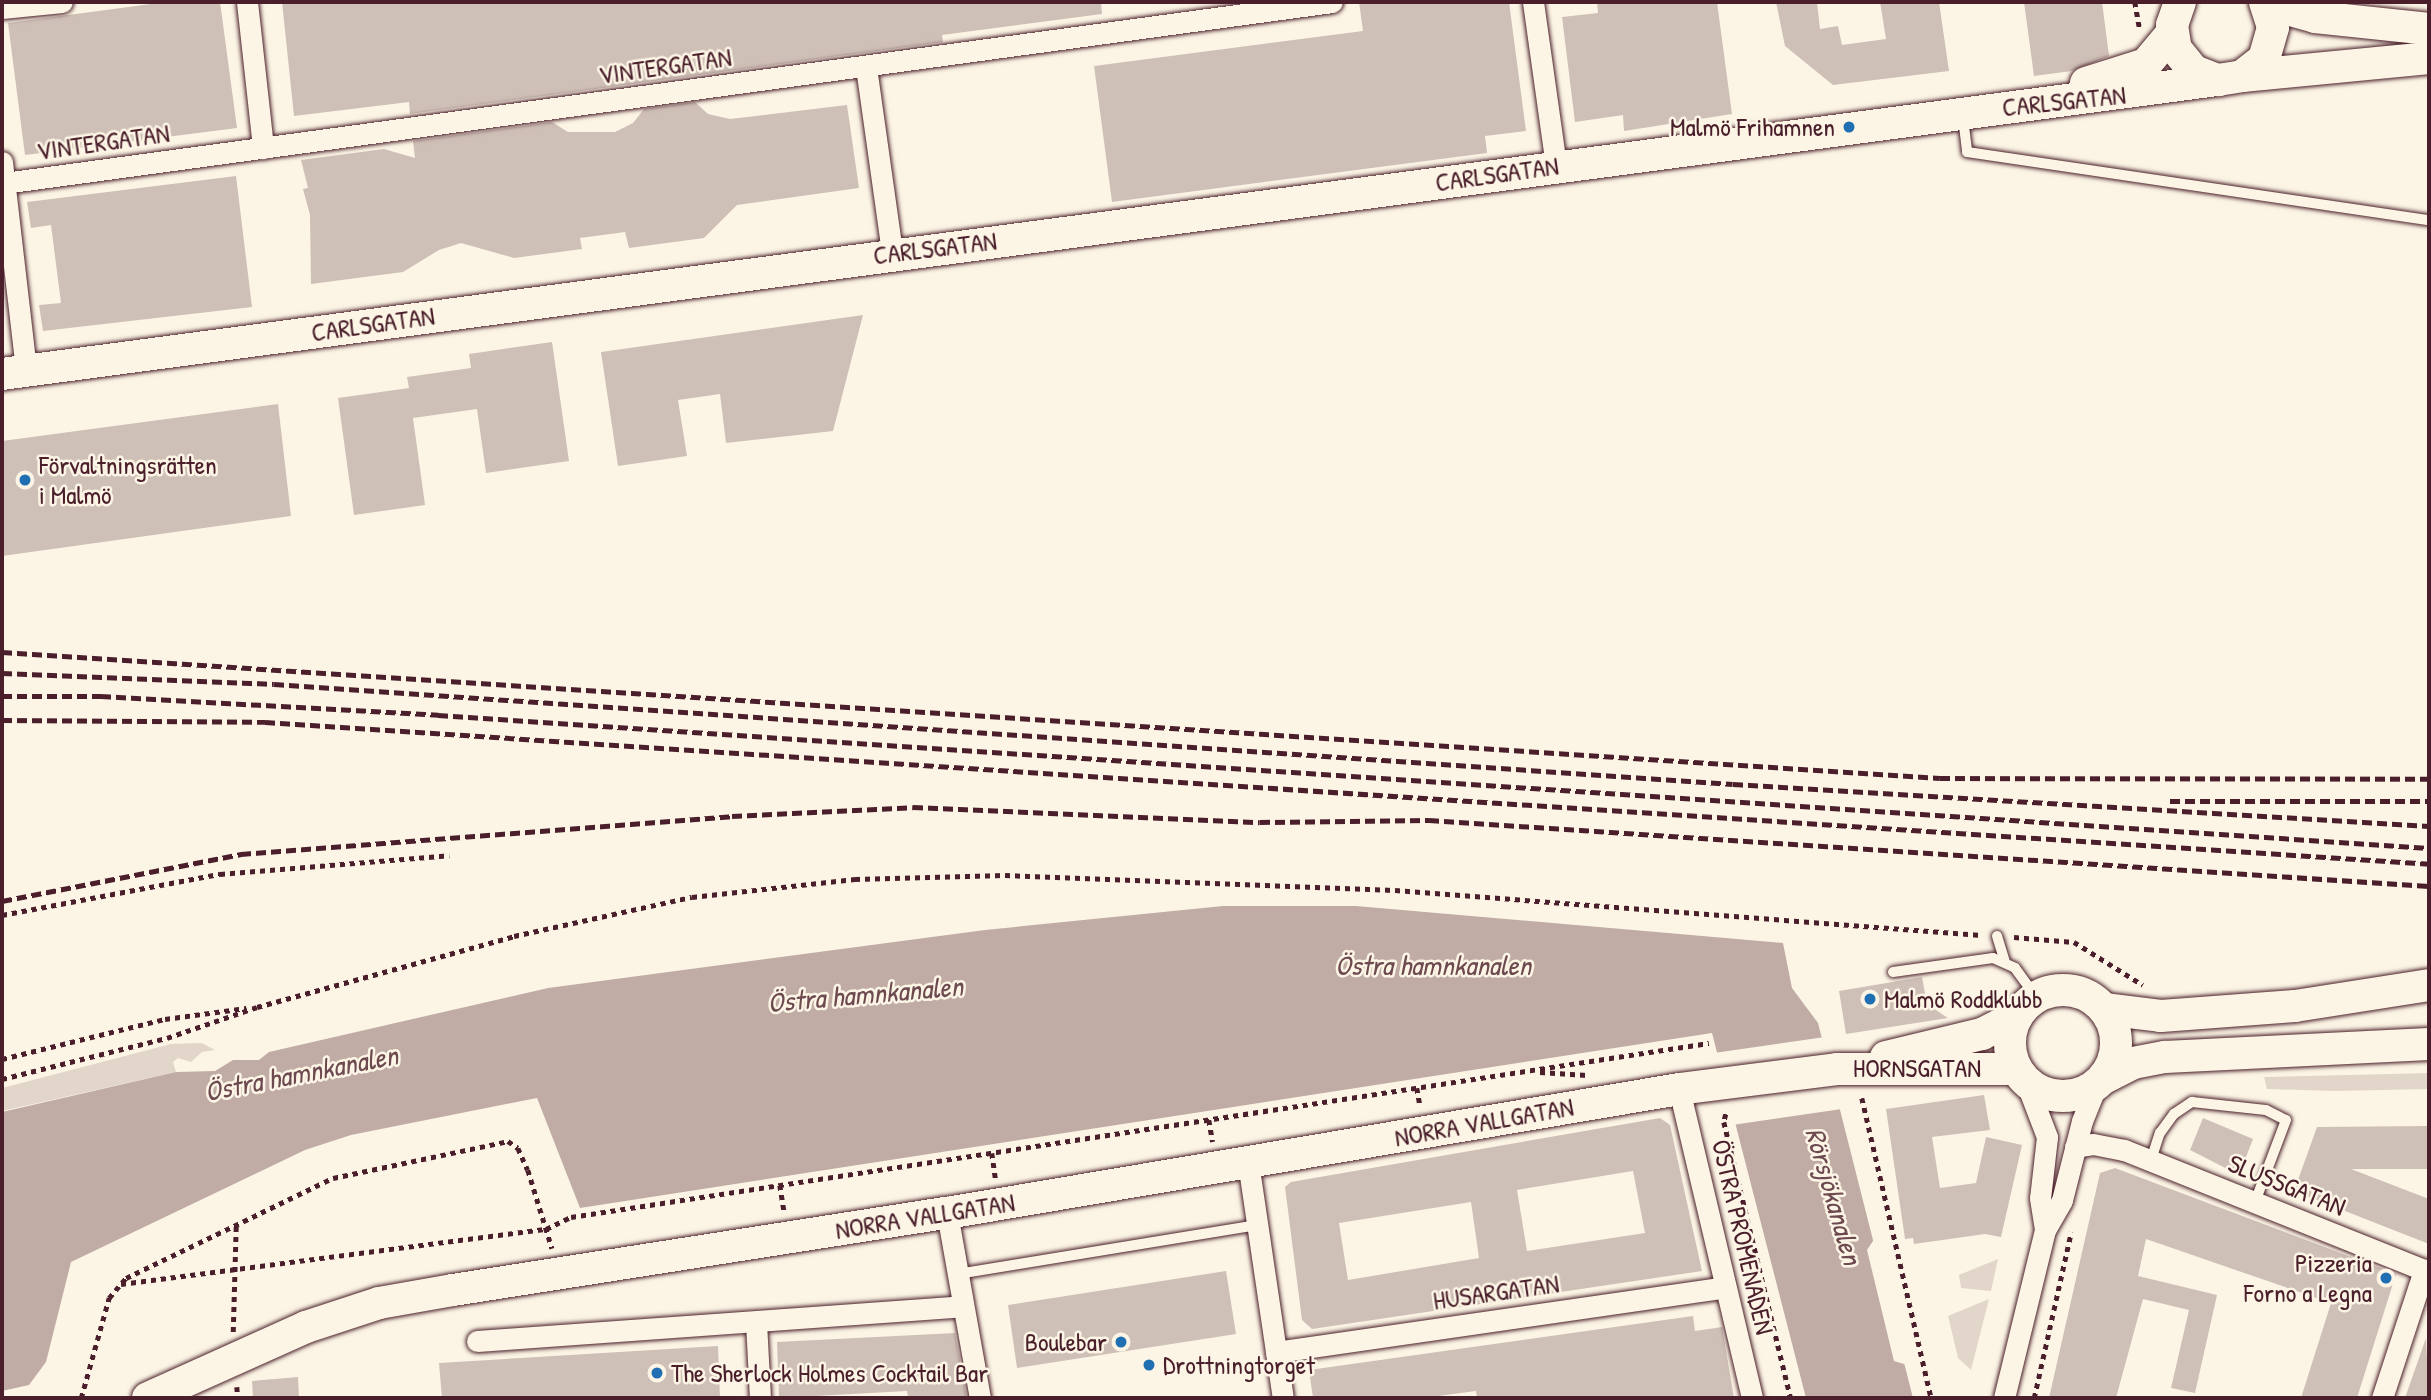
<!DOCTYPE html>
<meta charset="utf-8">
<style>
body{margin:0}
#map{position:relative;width:2431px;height:1400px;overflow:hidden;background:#fcf5e5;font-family:"Patrick Hand",sans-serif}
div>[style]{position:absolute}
.green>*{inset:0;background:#e2d5ca}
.water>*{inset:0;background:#c0aca5}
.pier>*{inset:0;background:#fcf5e5}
.building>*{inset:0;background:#cfc0b7}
.path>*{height:4.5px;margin-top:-2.25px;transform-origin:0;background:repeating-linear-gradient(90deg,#4a1f2b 0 5px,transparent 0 10px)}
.roads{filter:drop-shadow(0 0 2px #4a1f2b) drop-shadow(0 0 2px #4a1f2b)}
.lane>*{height:10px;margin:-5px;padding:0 5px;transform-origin:5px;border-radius:5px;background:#fcf5e5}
.street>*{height:21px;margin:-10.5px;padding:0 10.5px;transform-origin:10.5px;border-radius:10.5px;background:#fcf5e5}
.secondary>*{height:32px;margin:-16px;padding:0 16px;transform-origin:16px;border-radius:16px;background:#fcf5e5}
.secondary>.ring{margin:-16px;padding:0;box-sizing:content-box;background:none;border:32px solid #fcf5e5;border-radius:50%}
.rail>*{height:5px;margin-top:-2.5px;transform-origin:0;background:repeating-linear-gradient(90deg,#4a1f2b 0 10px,transparent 0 15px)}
.dots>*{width:19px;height:19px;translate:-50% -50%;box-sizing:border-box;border:4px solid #fcf5e5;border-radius:50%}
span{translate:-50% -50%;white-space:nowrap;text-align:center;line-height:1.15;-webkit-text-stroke:5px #fcf5e5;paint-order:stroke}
.street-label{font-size:26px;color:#4a1f2b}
.poi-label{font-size:26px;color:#4a1f2b}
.right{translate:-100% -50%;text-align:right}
.left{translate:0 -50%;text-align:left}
.water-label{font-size:28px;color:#6d4950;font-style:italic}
.frame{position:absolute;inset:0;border:4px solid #4a1f2b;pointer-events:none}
</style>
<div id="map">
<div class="green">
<i style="clip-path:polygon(202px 1043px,215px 1050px,202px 1052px,191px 1062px,178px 1058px,173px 1062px,176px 1072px,2px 1111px,2px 1088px,171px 1044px)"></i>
<i style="clip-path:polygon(2429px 1073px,2429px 1089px,2334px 1091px,2267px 1089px,2264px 1077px)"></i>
<i style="clip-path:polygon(1998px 1259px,1991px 1291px,1961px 1288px,1959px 1275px)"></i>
<i style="clip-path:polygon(1989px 1299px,1971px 1370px,1958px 1358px,1948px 1316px)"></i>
</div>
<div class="water">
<i style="clip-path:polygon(1223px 906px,1356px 906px,1783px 943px,1792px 988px,1818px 1023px,1913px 1398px,1806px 1398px,1712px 1033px,580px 1208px,537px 1098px,351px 1135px,305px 1150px,71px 1262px,46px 1362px,29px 1385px,2px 1391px,2px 1112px,176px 1072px,215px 1071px,233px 1060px,259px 1060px,269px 1052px,548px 988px,985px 930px)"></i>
</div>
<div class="pier">
<i style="clip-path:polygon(1825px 1037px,1842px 1109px,1732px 1125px,1714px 1053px)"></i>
<i style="clip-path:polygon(1875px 1238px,1902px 1340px,1907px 1365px,1894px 1361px,1867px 1250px)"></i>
</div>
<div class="building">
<i style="clip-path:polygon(166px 2px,220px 2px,237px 128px,25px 155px,8px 23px)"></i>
<i style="clip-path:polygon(282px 2px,1101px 2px,1102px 14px,942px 35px,943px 42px,410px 114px,409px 102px,294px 116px)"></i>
<i style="clip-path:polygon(1359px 2px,1509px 2px,1526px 131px,1485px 136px,1487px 153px,1112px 202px,1094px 66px,1363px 31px)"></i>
<i style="clip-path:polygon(1597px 2px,1717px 2px,1732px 114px,1624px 131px,1623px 115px,1575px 122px,1562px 17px,1598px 13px)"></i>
<i style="clip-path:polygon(1776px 2px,1817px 2px,1820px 29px,1838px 26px,1842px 45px,1886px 39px,1880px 2px,1939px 2px,1949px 71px,1833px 85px,1785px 46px)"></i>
<i style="clip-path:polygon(2024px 2px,2102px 2px,2109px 56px,2072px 71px,2034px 76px)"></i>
<i style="clip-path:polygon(695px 102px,708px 114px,730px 119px,847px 105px,859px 188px,737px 205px,704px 238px,629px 248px,625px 232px,580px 238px,582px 249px,514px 258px,461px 243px,439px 250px,403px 272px,311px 284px,310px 215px,303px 189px,308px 188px,301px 160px,384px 149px,415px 158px,413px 141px,552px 122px,568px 132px,615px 132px,633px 123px,644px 109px)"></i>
<i style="clip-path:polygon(236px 176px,252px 307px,43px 331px,39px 305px,61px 303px,51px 225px,31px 228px,27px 202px)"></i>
<i style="clip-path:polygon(863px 315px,833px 431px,726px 443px,720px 394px,678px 400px,687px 456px,618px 466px,601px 352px)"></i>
<i style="clip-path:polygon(552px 342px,569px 461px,486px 473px,477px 409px,413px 418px,425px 505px,354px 515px,338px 398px,409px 388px,407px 377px,471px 368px,469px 354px)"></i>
<i style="clip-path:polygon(278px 404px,291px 516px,2px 556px,2px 441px)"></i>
<i style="clip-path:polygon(1922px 977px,1927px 1004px,1948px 1018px,1846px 1034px,1839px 991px)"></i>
<i style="clip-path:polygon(1984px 1095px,1990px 1130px,1932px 1137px,1940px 1188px,1976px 1183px,1986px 1137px,2022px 1145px,2001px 1237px,1985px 1234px,1914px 1244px,1913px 1238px,1905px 1239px,1886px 1109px)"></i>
<i style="clip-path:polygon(evenodd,1660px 1118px,1670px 1125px,1702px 1271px,1312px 1329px,1302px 1320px,1285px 1187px,1291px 1182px,1660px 1118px,1633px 1171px,1645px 1233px,1527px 1251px,1517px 1190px,1633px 1171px,1660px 1118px,1471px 1202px,1479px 1258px,1348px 1280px,1339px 1223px,1471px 1202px)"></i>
<i style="clip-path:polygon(2203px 1118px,2253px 1139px,2239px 1175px,2190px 1150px)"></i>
<i style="clip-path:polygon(2429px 1126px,2429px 1169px,2351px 1169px,2429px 1199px,2429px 1244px,2294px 1191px,2317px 1127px)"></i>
<i style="clip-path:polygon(2115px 1168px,2396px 1274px,2357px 1398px,2301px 1398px,2331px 1303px,2146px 1239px,2138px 1276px,2217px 1295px,2195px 1393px,2171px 1388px,2189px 1310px,2143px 1299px,2116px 1398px,2049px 1398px,2100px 1173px)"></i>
<i style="clip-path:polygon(1226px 1271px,1236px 1334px,1017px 1368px,1008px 1305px)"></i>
<i style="clip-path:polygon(1693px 1316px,1695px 1331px,1722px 1327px,1734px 1398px,1477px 1398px,1476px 1391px,1423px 1398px,1313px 1398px,1309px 1370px)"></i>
<i style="clip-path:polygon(955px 1333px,967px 1398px,908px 1398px,907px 1391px,779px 1398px,777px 1342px)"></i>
<i style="clip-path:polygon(2426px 1338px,2429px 1398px,2405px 1398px)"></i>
<i style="clip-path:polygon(718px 1346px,720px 1398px,442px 1398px,439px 1363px)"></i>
<i style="clip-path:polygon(298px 1377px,299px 1398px,253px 1398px,252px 1381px)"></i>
</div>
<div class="path">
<i style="left:2135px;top:2px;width:27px;rotate:80deg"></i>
<i style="left:2px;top:915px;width:222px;rotate:-10.7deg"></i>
<i style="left:220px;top:874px;width:230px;rotate:-4.7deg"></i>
<i style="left:2014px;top:937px;width:60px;rotate:4.8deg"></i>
<i style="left:2074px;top:942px;width:81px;rotate:31.9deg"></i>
<i style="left:2px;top:1059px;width:168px;rotate:-13.8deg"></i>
<i style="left:165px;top:1019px;width:82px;rotate:-7.7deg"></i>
<i style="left:1540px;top:1072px;width:47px;rotate:3.7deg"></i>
<i style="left:2px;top:1079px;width:170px;rotate:-14deg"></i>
<i style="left:167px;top:1038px;width:95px;rotate:-19deg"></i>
<i style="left:257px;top:1007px;width:267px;rotate:-15.4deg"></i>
<i style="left:514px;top:936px;width:182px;rotate:-12.4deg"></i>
<i style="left:692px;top:897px;width:164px;rotate:-6.3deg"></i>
<i style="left:855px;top:879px;width:150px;rotate:-1.5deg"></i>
<i style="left:1005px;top:875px;width:390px;rotate:2.2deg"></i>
<i style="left:1395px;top:890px;width:588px;rotate:4.39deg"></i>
<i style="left:1417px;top:1088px;width:17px;rotate:80deg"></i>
<i style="left:1862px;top:1098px;width:308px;rotate:77deg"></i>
<i style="left:1726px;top:1114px;width:8px;rotate:104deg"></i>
<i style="left:1724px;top:1122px;width:284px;rotate:76.4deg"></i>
<i style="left:1209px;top:1120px;width:22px;rotate:80deg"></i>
<i style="left:992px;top:1153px;width:27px;rotate:82deg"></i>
<i style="left:780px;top:1185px;width:26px;rotate:81deg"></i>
<i style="left:121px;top:1284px;width:429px;rotate:-7.4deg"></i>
<i style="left:546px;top:1229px;width:28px;rotate:-26deg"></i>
<i style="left:571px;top:1217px;width:1151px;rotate:-8.69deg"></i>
<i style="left:233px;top:1332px;width:107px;rotate:-88.4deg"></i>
<i style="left:237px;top:1387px;width:11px;rotate:85deg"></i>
<i style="left:81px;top:1398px;width:104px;rotate:-74.4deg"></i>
<i style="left:109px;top:1298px;width:26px;rotate:-50deg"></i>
<i style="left:126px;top:1278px;width:230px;rotate:-25.8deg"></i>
<i style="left:333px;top:1178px;width:179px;rotate:-11.9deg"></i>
<i style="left:508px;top:1141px;width:12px;rotate:35deg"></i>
<i style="left:518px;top:1148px;width:24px;rotate:66deg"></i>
<i style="left:528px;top:1170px;width:82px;rotate:72.9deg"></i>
<i style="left:2034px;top:1398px;width:170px;rotate:-77.4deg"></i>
</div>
<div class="roads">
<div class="lane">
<i style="left:1963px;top:118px;width:34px;rotate:83deg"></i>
<i style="left:1967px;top:152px;width:467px;rotate:8.4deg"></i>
<i style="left:1997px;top:936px;width:27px;rotate:73deg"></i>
<i style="left:1893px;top:972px;width:101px;rotate:-8deg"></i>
<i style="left:1993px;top:958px;width:24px;rotate:24deg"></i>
<i style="left:2015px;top:968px;width:36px;rotate:54deg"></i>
<i style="left:2150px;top:1163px;width:32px;rotate:-72deg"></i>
<i style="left:2160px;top:1133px;width:24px;rotate:-54deg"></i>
<i style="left:2174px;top:1114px;width:22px;rotate:-34deg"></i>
<i style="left:2192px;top:1102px;width:74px;rotate:6.2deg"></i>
<i style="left:2266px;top:1110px;width:22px;rotate:27deg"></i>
<i style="left:2286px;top:1120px;width:88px;rotate:110.7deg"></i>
<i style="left:958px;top:1274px;width:303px;rotate:-9.3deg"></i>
</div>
<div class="street">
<i style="left:247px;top:2px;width:147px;rotate:83.7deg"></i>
<i style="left:1533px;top:2px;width:166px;rotate:82deg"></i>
<i style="left:2px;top:8px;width:60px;rotate:-5.7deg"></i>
<i style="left:866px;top:67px;width:188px;rotate:82deg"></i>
<i style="left:2px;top:162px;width:210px;rotate:83.4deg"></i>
<i style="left:4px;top:183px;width:1340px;rotate:-7.76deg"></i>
<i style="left:2026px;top:1082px;width:59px;rotate:69.1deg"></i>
<i style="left:2047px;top:1137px;width:61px;rotate:96.5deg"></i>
<i style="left:2040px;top:1198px;width:32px;rotate:81deg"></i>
<i style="left:1679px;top:1089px;width:318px;rotate:76.7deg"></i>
<i style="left:2075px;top:1147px;width:18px;rotate:-9deg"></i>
<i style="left:2093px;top:1144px;width:32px;rotate:11deg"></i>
<i style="left:2124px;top:1150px;width:328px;rotate:21.8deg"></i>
<i style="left:1248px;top:1162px;width:239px;rotate:81.6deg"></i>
<i style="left:947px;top:1213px;width:188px;rotate:79.9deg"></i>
<i style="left:756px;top:1322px;width:76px;rotate:87deg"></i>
<i style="left:477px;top:1341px;width:487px;rotate:-4.1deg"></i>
<i style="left:1276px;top:1352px;width:454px;rotate:-8.2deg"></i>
<i style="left:2004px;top:1398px;width:173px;rotate:-76.3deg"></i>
<i style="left:2045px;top:1230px;width:34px;rotate:-60deg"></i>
<i style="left:2062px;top:1200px;width:81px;rotate:-75.8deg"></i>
<i style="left:2082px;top:1121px;width:37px;rotate:-68deg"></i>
<i style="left:2382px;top:1398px;width:135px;rotate:-71.8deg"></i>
</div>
<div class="secondary">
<i style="left:2180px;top:2px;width:24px;rotate:109deg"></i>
<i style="left:2172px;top:25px;width:24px;rotate:81deg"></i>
<i style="left:2176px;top:49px;width:28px;rotate:51deg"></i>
<i style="left:2194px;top:71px;width:26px;rotate:21deg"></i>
<i style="left:2218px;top:80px;width:24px;rotate:-9deg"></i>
<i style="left:2242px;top:76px;width:28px;rotate:-38deg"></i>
<i style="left:2264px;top:59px;width:33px;rotate:-74deg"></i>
<i style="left:2273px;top:27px;width:26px;rotate:-108deg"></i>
<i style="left:2266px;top:3px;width:51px;rotate:15.9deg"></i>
<i style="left:2315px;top:17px;width:115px;rotate:6deg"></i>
<i style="left:2242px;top:76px;width:188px;rotate:-5.5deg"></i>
<i style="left:2086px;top:83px;width:63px;rotate:-17.6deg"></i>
<i style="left:2146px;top:64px;width:40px;rotate:-50deg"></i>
<i style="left:2px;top:374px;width:2235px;rotate:-7.56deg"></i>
<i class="ring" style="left:2010px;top:990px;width:74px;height:74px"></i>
<i style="left:2104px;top:1009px;width:57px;rotate:7deg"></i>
<i style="left:2161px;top:1016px;width:134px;rotate:-4.3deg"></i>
<i style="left:2295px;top:1006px;width:136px;rotate:-8.9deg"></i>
<i style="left:1886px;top:1057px;width:99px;rotate:-13.5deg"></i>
<i style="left:1982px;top:1034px;width:38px;rotate:-27deg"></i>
<i style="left:2104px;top:1078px;width:33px;rotate:-27deg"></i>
<i style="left:2133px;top:1063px;width:33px;rotate:-11deg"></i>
<i style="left:2165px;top:1057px;width:264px;rotate:-2.8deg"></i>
<i style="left:148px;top:1398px;width:173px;rotate:-24.2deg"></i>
<i style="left:306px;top:1327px;width:77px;rotate:-18.2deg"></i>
<i style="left:379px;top:1303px;width:75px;rotate:-10deg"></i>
<i style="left:453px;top:1290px;width:500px;rotate:-8.9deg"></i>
<i style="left:947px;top:1213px;width:742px;rotate:-9.61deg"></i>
<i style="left:1679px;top:1089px;width:159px;rotate:-7.2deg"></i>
<i style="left:1837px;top:1069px;width:179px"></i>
</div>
</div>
<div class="rail">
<i style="left:2px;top:652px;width:1942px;rotate:3.72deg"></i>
<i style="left:1940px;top:778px;width:489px;rotate:0.1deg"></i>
<i style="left:2px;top:673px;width:272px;rotate:2.3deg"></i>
<i style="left:274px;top:684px;width:1462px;rotate:3.92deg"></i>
<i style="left:1733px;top:784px;width:697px;rotate:3.45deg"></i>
<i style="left:2px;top:696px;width:99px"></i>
<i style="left:101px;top:696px;width:338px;rotate:3.2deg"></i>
<i style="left:438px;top:715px;width:1995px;rotate:3.82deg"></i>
<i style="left:2px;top:720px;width:263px;rotate:0.4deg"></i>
<i style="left:265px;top:722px;width:2169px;rotate:3.75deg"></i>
<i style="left:2170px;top:801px;width:259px"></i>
<i style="left:2px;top:901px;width:244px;rotate:-11.1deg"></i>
<i style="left:241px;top:854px;width:492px;rotate:-4.4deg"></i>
<i style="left:732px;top:816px;width:181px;rotate:-2.8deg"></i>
<i style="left:913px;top:807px;width:347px;rotate:2.5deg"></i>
<i style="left:1260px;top:822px;width:169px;rotate:-0.7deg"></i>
<i style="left:1429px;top:820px;width:1002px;rotate:3.78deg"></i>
</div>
<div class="dots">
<i style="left:1849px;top:127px;background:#1f6fb2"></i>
<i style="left:25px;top:480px;background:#1f6fb2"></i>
<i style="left:1870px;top:999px;background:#1f6fb2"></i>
<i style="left:2386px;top:1278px;background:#1f6fb2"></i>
<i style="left:1121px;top:1342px;background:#1f6fb2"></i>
<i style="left:1149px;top:1365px;background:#1f6fb2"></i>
<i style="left:657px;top:1373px;background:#1f6fb2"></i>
</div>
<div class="street-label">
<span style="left:665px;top:66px;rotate:-8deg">VINTERGATAN</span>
<span style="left:2064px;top:101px;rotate:-6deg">CARLSGATAN</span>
<span style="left:103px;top:142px;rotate:-8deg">VINTERGATAN</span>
<span style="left:1497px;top:174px;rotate:-8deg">CARLSGATAN</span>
<span style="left:935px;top:248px;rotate:-7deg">CARLSGATAN</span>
<span style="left:373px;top:324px;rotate:-8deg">CARLSGATAN</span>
<span style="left:1917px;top:1068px">HORNSGATAN</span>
<span style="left:1484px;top:1122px;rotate:-10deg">NORRA VALLGATAN</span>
<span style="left:2287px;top:1185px;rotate:22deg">SLUSSGATAN</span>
<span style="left:925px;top:1216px;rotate:-9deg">NORRA VALLGATAN</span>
<span style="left:1743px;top:1237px;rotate:77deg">ÖSTRA PROMENADEN</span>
<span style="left:1496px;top:1292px;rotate:-8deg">HUSARGATAN</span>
</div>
<div class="poi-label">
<span class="right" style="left:1835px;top:127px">Malmö Frihamnen</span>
<span class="left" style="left:39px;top:480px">Förvaltningsrätten<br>i Malmö</span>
<span class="left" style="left:1884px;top:999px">Malmö Roddklubb</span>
<span class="right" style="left:2372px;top:1278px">Pizzeria<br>Forno a Legna</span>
<span class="right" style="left:1107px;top:1342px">Boulebar</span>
<span class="left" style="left:1163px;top:1365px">Drottningtorget</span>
<span class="left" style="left:671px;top:1373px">The Sherlock Holmes Cocktail Bar</span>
</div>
<div class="water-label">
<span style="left:1433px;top:965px">Östra hamnkanalen</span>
<span style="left:865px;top:994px;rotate:-5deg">Östra hamnkanalen</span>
<span style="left:301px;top:1073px;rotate:-11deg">Östra hamnkanalen</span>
<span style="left:1834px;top:1196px;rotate:74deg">Rörsjökanalen</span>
</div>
<div class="frame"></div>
</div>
